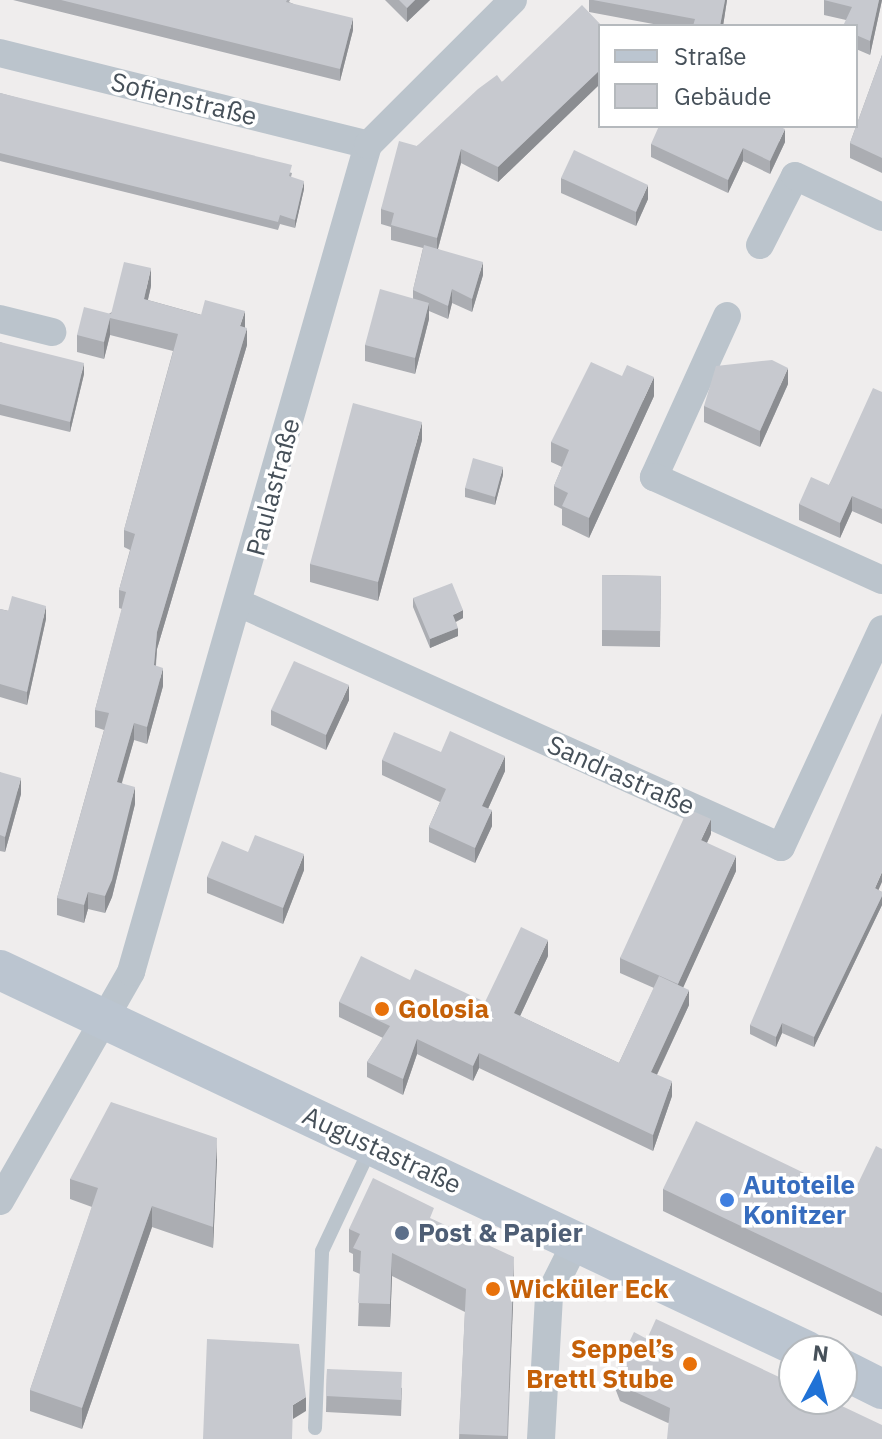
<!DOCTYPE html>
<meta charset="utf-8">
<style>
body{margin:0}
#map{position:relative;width:882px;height:1439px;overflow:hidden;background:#efeded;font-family:"IBM Plex Sans",sans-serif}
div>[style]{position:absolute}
.service>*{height:14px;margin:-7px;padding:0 7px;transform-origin:7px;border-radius:7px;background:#bbc4cc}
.minor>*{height:28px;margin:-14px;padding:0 14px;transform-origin:14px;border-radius:14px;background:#bbc4cc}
.secondary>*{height:40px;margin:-20px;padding:0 20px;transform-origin:20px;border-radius:20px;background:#bbc5d0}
.wall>*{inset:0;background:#abadb2}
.shaded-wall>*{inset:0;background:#8b8d91}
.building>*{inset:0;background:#c7c9cf}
.dots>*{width:22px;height:22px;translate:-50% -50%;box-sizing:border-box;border:4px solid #fff;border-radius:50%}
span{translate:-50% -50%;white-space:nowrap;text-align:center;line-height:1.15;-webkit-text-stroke:7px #fff;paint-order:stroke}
.street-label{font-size:26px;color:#465059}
.food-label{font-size:26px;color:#c56008;font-weight:700}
.left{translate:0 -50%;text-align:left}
.right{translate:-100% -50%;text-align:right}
.shop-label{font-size:26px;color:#366cbe;font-weight:700}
.service-label{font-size:26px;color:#4e5e75;font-weight:700}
.legend{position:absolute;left:598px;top:24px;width:260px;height:104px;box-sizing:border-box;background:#fff;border:2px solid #b5b9bd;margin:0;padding:10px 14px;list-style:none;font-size:24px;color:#465059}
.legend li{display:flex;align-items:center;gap:16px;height:40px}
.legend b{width:40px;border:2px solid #b5b9bd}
.north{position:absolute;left:778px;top:1335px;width:80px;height:80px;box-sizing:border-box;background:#fff;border:2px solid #b5b9bd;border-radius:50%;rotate:7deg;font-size:22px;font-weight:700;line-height:32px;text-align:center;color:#465059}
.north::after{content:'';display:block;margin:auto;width:28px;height:36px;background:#2072d6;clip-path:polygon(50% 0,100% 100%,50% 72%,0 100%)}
</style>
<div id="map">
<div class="service">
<i style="left:315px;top:1428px;width:177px;rotate:-87.7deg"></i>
<i style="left:322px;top:1251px;width:113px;rotate:-64.8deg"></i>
</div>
<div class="minor">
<i style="left:0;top:53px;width:379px;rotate:14deg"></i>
<i style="left:760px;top:245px;width:77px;rotate:-63.1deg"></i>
<i style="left:795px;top:176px;width:96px;rotate:25.2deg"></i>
<i style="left:727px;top:316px;width:177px;rotate:114.4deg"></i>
<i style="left:654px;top:477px;width:250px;rotate:24.3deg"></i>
<i style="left:0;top:319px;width:54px;rotate:14deg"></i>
<i style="left:241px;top:604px;width:592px;rotate:24.23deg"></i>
<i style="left:781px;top:847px;width:240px;rotate:-65.1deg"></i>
<i style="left:0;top:1201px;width:264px;rotate:-60.2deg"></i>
<i style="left:131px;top:972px;width:860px;rotate:-74.01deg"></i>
<i style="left:368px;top:145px;width:205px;rotate:-45deg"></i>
<i style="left:541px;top:1439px;width:143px;rotate:-86.8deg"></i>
<i style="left:549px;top:1296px;width:60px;rotate:-63.4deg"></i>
</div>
<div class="secondary">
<i style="left:0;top:970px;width:892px;rotate:25.27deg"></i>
<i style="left:842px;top:1369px;width:45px;rotate:26.6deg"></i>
</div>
<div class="wall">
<i style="clip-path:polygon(13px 0,290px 0,289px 2px,353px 30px,340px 81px)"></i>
<i style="clip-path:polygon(385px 0,430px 0,407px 22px)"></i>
<i style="clip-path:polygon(589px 0,727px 0,723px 26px,664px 26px,589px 12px)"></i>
<i style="clip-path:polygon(824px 0,882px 0,870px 55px,856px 49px,856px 26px,846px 20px,824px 15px)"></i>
<i style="clip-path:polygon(600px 26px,600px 84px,498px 182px,461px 163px,438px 249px,483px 275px,472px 312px,452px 303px,448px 319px,429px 311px,429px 319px,415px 374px,365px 361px,365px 345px,413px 299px,413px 290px,423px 248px,391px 240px,391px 227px,381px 224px,381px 209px,417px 146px,502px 82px)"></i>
<i style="clip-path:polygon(882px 55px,882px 173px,850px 158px,850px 143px)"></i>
<i style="clip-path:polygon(0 93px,292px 173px,291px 177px,304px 189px,295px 228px,280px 224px,278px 230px,0 161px)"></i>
<i style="clip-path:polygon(785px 142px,770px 174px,743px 161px,728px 193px,651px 157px,651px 144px)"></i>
<i style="clip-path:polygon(561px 178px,648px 199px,636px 226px,561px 193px)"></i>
<i style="clip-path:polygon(151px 286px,148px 300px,245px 327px,247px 345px,157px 649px,156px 666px,163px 686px,147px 744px,134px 740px,122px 783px,135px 804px,112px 897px,105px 913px,88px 909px,84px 923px,57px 915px,57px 898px,104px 730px,95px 727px,95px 710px,122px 609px,119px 608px,119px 590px,130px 550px,124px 547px,124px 530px,173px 351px,110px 335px,104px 359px,77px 352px,77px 335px)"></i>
<i style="clip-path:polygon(0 342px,84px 374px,70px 432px,0 415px)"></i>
<i style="clip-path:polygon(788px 384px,760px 447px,704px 422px,704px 406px)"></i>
<i style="clip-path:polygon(882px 392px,882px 524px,852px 511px,840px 538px,799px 520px,799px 504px,829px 485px)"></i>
<i style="clip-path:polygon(654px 396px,589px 538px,562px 525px,562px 509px,554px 505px,554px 486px,562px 467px,551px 462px,551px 442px)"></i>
<i style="clip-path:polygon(422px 440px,378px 601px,310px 582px,310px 564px)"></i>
<i style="clip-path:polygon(503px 475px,495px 505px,465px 497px,465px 488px)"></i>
<i style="clip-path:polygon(602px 575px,661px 576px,660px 647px,602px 646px)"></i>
<i style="clip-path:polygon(413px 598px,463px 618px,456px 622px,458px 636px,430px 648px,413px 607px)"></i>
<i style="clip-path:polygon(0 609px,46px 619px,27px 705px,0 697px)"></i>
<i style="clip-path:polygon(349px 700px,326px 750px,271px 725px,271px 710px)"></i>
<i style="clip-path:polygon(441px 752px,505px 771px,488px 809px,492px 826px,475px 863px,429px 842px,429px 827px,440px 802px,382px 775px,382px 760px)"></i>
<i style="clip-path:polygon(0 772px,21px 794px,5px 852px,0 851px)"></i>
<i style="clip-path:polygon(711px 834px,707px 843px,736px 871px,683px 987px,689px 1005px,657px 1075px,672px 1096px,653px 1151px,479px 1068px,473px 1081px,417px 1054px,403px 1095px,367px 1077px,367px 1062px,383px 1038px,339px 1017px,339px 1002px,410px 980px,485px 1002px,548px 956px,520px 1016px,619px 1063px,654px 988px,620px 973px,620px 958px)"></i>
<i style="clip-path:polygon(248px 852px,304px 870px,283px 924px,207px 893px,207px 877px)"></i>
<i style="clip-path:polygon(878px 890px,882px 892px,882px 905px,814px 1047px,782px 1033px,776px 1047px,750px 1034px,750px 1025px)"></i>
<i style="clip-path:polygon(882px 1149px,882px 1316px,663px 1211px,663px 1189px,852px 1196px)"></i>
<i style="clip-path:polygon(217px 1159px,213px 1248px,152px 1227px,82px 1429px,30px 1411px,30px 1390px,92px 1207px,70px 1199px,70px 1179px)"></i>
<i style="clip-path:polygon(434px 1220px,514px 1280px,508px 1439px,459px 1439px,465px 1312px,392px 1276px,390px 1327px,358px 1326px,360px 1274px,353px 1271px,353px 1254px,349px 1252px,349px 1229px)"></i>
<i style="clip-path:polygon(647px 1339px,794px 1384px,668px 1423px,620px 1401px,615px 1388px,615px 1372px)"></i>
<i style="clip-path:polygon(327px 1369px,402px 1388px,401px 1416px,326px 1412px)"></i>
</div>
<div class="shaded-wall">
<i style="clip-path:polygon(415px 0,430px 0,407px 22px,407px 8px)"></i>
<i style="clip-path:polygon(725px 0,727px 0,723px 26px,720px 26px)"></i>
<i style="clip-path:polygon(879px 0,882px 0,870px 55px,870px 41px)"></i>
<i style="clip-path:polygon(353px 18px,353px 30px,340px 81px,340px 69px)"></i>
<i style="clip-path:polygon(600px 70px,600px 84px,498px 182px,498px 167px)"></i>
<i style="clip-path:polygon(785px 129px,785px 142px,770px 174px,770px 161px)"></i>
<i style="clip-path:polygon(743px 148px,743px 161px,728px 193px,728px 180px)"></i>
<i style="clip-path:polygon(461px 149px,461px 163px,437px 252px,437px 238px)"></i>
<i style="clip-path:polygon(304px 181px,304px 189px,295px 228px,295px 220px)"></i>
<i style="clip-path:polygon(648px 185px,648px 199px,636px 226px,636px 212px)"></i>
<i style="clip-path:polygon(483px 262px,483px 275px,472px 312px,472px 299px)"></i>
<i style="clip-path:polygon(151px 268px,151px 286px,144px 316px,144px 299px)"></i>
<i style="clip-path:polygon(452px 289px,452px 303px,448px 319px,448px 306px)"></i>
<i style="clip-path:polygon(429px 303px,429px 319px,415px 374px,415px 358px)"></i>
<i style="clip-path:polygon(245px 311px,245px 328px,240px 326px)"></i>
<i style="clip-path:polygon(110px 318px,110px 335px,104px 359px,104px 342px)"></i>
<i style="clip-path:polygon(247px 328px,247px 345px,157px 649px,154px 683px,154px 665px,157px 632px)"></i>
<i style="clip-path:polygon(84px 363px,84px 374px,70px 432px,70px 422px)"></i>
<i style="clip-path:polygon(788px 368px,788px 384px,760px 447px,760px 431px)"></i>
<i style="clip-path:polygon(654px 377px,654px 396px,589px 538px,589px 518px)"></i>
<i style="clip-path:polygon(422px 422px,422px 440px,378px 601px,378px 582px)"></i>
<i style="clip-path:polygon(503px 467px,503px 475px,495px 505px,495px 497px)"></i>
<i style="clip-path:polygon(852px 496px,852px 511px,840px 538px,840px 523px)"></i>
<i style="clip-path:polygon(46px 606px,46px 619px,27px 705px,27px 692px)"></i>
<i style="clip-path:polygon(463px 610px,463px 618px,453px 623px,453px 615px)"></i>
<i style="clip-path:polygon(458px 628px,458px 636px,430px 648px,430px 639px)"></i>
<i style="clip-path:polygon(163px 668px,163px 686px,147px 744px,147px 727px)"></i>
<i style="clip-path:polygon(349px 685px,349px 700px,326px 750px,326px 735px)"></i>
<i style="clip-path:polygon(134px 723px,134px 740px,117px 799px,117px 782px)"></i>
<i style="clip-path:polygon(505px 756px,505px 771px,482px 822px,482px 806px)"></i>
<i style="clip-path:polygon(21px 778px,21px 794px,5px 852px,5px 837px)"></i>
<i style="clip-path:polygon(135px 787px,135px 804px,112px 897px,105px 913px,105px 896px)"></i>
<i style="clip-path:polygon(492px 810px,492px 826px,475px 863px,475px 848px)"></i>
<i style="clip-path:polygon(711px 819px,711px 834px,701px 855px,701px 840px)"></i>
<i style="clip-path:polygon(304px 854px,304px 870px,283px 924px,283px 908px)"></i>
<i style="clip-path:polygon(736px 856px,736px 871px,678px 999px,678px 984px)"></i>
<i style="clip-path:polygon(882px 872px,882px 882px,875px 898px,875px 888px)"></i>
<i style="clip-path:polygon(88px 892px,88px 909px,84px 923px,84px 905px)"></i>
<i style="clip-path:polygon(882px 896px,882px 905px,814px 1047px,814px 1037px)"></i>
<i style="clip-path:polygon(548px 940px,548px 956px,514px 1029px,514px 1013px)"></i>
<i style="clip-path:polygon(689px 990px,689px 1005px,651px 1087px,651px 1072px)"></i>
<i style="clip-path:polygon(782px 1023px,782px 1033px,776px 1047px,776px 1037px)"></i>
<i style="clip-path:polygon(417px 1039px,417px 1054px,403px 1095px,403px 1079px)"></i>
<i style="clip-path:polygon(479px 1053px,479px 1068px,473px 1081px,473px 1066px)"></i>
<i style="clip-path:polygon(672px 1081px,672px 1096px,653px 1151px,653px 1135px)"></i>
<i style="clip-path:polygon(217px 1138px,217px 1159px,213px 1248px,213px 1227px)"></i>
<i style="clip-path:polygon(152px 1206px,152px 1227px,82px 1429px,82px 1408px)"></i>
<i style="clip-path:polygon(392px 1253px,392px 1276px,390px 1327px,390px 1304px)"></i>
<i style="clip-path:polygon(514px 1257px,514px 1280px,507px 1439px)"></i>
<i style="clip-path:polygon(306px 1397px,306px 1411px,293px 1419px,293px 1405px)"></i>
</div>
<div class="building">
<i style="clip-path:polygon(61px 0,287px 0,286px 2px,353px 18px,340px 69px)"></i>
<i style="clip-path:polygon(399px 0,415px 0,407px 8px)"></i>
<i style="clip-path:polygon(593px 0,725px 0,720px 26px,693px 26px,695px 19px)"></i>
<i style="clip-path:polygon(824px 0,879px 0,870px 41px,856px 35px,856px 26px,843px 26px,852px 7px)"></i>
<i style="clip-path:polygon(582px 5px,602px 26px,600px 26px,600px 70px,498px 167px,461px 149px,437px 238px,391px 225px,394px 213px,381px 209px,399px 141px,417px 146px,478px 89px,497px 75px,502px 82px)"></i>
<i style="clip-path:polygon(882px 55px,882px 158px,850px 143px)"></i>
<i style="clip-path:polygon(0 93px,292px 165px,289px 176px,304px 181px,295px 220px,280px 215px,278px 222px,0 153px)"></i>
<i style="clip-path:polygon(659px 126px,778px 126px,785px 129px,770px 161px,743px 148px,728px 180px,651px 144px)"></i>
<i style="clip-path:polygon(574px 150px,648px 185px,636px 212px,561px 178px)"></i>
<i style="clip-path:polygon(424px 245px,483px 262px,472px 299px,452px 289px,448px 306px,413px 290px)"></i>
<i style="clip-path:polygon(124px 262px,151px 268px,144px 299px,201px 315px,205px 300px,245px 311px,240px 326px,247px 328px,157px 632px,154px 665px,163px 668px,147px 727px,134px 723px,117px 782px,135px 787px,112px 880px,105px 896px,88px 892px,84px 905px,57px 898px,109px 713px,95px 710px,126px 592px,119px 590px,135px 534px,124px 530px,178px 334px,110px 318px,104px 342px,77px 335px,84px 307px,111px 314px)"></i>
<i style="clip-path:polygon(380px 289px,429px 303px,415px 358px,365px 345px)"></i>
<i style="clip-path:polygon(0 342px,84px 363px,70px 422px,0 404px)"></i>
<i style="clip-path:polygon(772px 360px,788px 368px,760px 431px,704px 406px,716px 366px)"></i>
<i style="clip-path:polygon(591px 362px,622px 376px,627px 365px,654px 377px,589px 518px,562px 506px,568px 493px,554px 486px,569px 450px,551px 442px)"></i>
<i style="clip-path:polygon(873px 388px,882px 392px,882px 509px,852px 496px,840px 523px,799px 504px,811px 477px,829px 485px)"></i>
<i style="clip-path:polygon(353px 403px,422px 422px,378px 582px,310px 564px)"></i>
<i style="clip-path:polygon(473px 458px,503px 467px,495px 497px,465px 488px)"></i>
<i style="clip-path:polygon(602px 575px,661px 576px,660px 631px,602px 630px)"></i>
<i style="clip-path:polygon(452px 583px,463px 610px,453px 615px,458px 628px,430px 639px,413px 598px)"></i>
<i style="clip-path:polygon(12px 596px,46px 606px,27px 692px,0 684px,0 609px,8px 611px)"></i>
<i style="clip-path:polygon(294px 661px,349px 685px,326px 735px,271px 710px)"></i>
<i style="clip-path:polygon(882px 713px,882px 872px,875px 888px,882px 892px,882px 896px,814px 1037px,782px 1023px,776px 1037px,750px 1025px)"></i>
<i style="clip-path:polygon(450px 731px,505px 756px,482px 806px,492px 810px,475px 848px,429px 827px,446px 789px,382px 760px,394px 732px,441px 752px)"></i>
<i style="clip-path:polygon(0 772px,21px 778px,5px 837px,0 835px)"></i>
<i style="clip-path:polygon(688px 809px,711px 819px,701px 840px,736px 856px,678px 984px,620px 958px)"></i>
<i style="clip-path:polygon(255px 835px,304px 854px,283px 908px,207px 877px,222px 841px,248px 852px)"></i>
<i style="clip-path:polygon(521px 927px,548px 940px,514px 1013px,619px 1063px,659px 976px,689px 990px,651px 1072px,672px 1081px,653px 1135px,479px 1053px,473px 1066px,417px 1039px,403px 1079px,367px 1062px,390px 1026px,339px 1002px,361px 956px,410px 980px,415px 969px,485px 1002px)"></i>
<i style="clip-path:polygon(111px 1102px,217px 1138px,213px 1227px,152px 1206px,82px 1408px,30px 1390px,98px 1188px,70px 1179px)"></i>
<i style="clip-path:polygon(696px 1121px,852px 1196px,876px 1146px,882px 1149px,882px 1293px,663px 1189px)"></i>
<i style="clip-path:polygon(373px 1178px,434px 1208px,430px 1218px,514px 1257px,507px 1436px,459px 1434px,466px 1289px,392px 1253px,390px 1304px,358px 1303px,361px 1251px,353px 1248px,360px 1234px,349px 1229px)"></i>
<i style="clip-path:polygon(656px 1319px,794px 1384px,794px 1399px,827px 1399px,882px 1425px,882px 1439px,667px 1439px,670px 1408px,620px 1385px,615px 1372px,634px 1332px,647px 1339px)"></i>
<i style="clip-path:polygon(207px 1339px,299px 1344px,306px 1397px,293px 1405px,292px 1439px,203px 1439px)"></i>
<i style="clip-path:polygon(327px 1369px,402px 1372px,401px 1400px,326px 1396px)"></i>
</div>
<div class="dots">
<i style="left:382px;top:1009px;background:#e8710a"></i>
<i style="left:727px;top:1200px;background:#3f7fe0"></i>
<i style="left:402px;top:1233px;background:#5c6f8a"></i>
<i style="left:493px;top:1289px;background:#e8710a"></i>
<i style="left:690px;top:1364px;background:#e8710a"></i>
</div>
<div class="street-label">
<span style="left:184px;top:99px;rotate:14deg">Sofienstraße</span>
<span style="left:273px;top:487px;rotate:-75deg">Paulastraße</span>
<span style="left:621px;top:775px;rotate:24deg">Sandrastraße</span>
<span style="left:382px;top:1150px;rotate:25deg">Augustastraße</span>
</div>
<div class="food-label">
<span class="left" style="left:398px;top:1009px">Golosia</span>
<span class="left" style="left:509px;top:1289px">Wicküler Eck</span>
<span class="right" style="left:674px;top:1364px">Seppel’s<br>Brettl Stube</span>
</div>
<div class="shop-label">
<span class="left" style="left:743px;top:1200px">Autoteile<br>Konitzer</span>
</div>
<div class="service-label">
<span class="left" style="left:418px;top:1233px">Post &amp; Papier</span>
</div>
<ul class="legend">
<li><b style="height:10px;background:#bbc5d0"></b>Straße</li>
<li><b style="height:22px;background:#c7c9cf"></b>Gebäude</li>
</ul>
<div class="north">N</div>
</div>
